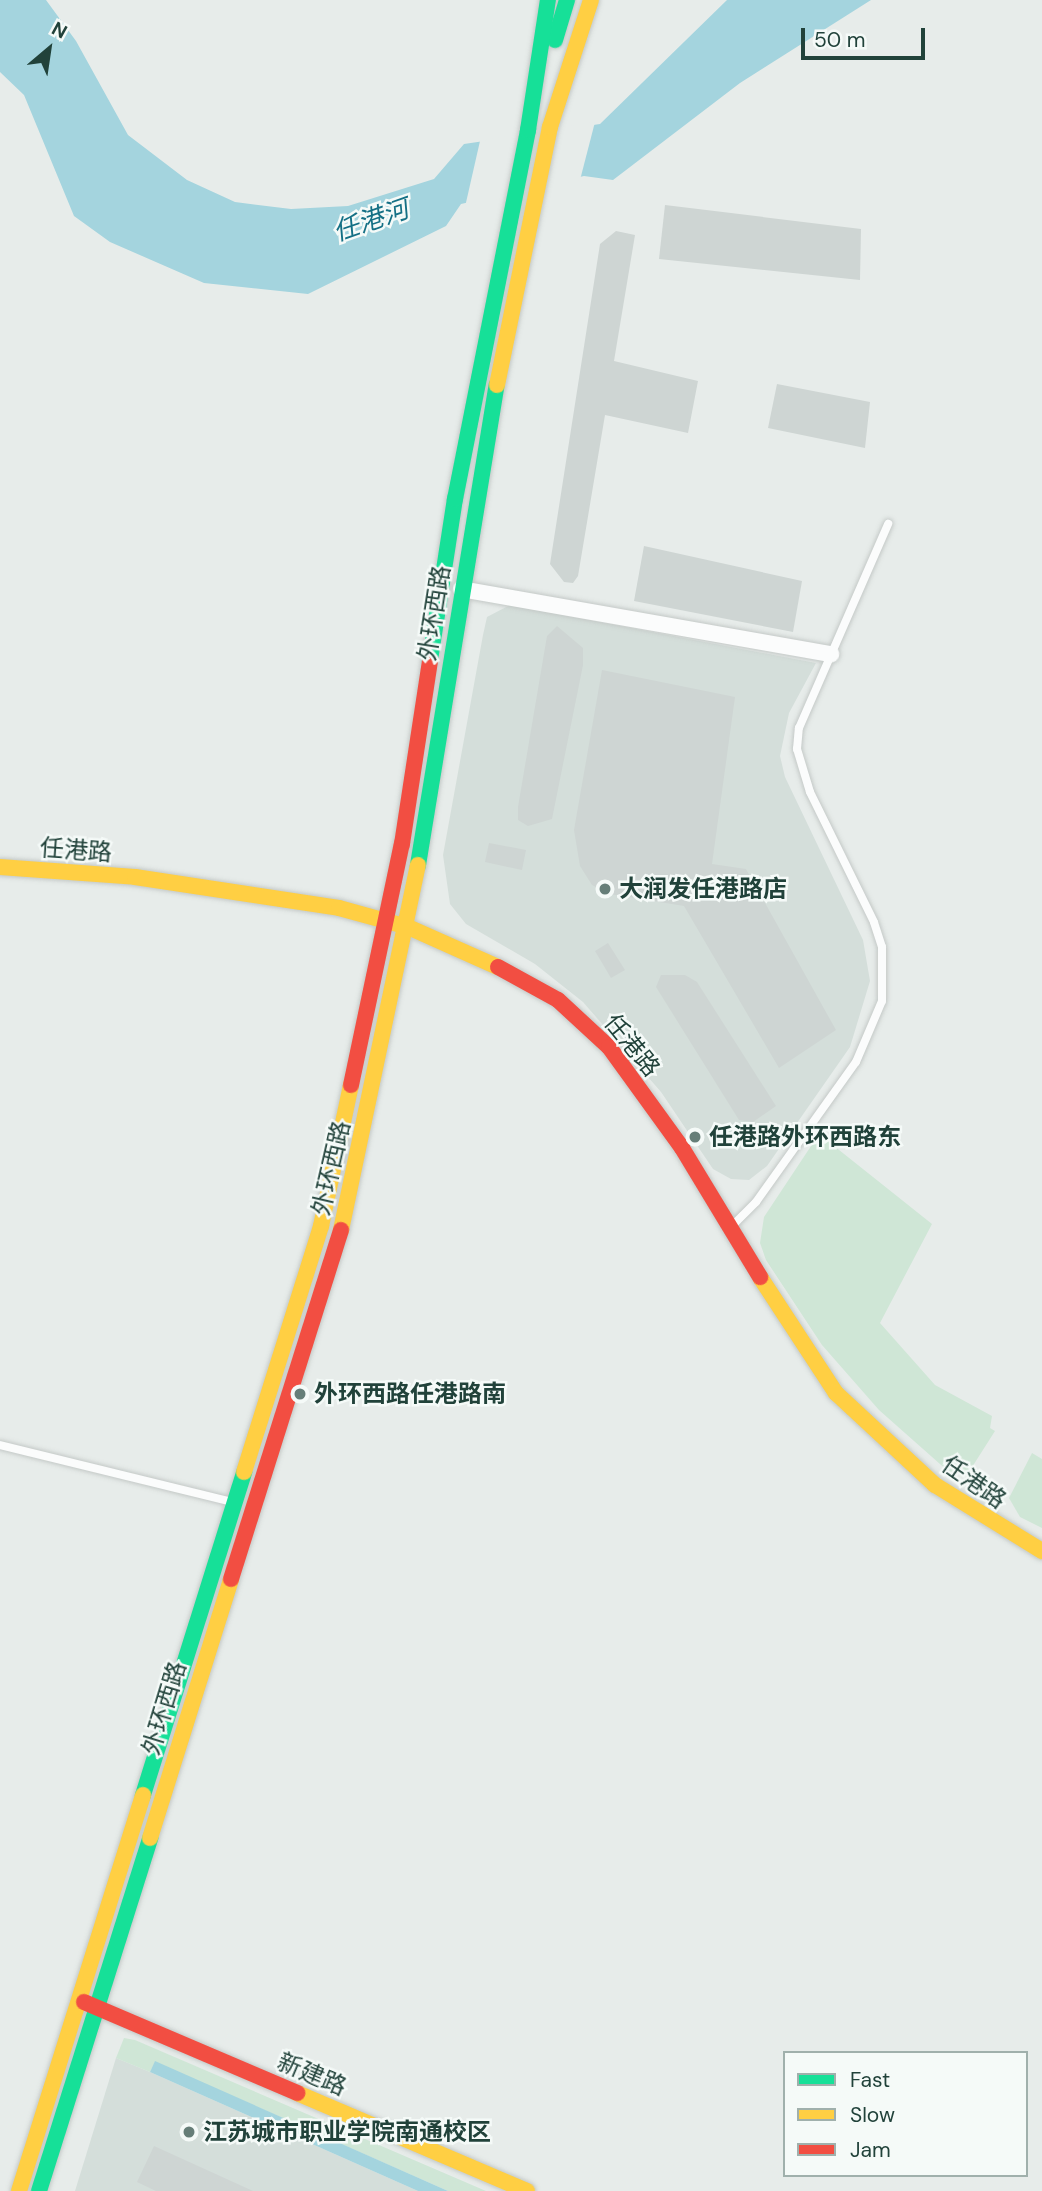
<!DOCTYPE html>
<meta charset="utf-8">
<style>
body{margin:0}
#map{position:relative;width:1042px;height:2191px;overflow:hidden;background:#e7ecea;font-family:"DM Sans","Noto Sans SC",sans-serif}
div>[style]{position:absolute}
.built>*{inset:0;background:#d4deda}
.green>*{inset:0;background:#cfe6d6}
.water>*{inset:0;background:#a4d4de}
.pier>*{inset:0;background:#e7ecea}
.building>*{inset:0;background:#ced5d3}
.roads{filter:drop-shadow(0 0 2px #c4c9c7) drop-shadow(0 0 2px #c4c9c7)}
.lane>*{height:8px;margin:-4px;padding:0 4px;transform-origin:4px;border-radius:4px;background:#fbfcfc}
.street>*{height:16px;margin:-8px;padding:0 8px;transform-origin:8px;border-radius:8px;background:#fbfcfc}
.fast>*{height:16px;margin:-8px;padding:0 8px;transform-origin:8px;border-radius:8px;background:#16e098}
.slow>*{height:16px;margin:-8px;padding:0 8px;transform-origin:8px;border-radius:8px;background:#ffcf43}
.jam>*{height:16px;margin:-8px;padding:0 8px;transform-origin:8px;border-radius:8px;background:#f24e42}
.dots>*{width:19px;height:19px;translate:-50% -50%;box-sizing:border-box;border:4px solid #f5faf8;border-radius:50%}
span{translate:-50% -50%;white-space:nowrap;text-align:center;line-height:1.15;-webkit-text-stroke:5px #f5faf8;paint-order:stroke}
.street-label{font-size:24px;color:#21423a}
.poi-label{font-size:24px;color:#21423a;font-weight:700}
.left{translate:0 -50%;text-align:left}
.water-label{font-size:26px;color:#147085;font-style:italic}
.legend{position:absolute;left:783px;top:2051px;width:245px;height:126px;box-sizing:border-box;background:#f5faf8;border:2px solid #a0b0ac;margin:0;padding:9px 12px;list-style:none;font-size:21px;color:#21423a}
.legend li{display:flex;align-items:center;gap:14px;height:35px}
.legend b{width:35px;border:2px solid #a0b0ac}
.north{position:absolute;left:14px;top:14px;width:70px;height:70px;-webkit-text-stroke:5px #f5faf8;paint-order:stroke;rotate:29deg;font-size:19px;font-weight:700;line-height:28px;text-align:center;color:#21423a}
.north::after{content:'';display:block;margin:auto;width:24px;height:32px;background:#21423a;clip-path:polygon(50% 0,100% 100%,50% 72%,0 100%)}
.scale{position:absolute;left:801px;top:28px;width:124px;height:32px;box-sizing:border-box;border:4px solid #21423a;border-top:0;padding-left:9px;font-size:21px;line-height:24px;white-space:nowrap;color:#21423a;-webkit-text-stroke:5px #f5faf8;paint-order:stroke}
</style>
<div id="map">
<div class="built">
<i style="clip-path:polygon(510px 605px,816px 663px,789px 713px,780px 756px,785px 777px,863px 940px,870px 981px,850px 1047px,767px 1166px,749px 1180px,731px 1179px,713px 1169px,661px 1092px,583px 1002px,535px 964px,466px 924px,450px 904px,443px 855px,483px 635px,487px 617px)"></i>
<i style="clip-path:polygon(116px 2058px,150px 2072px,418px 2191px,75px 2191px)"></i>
</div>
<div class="green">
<i style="clip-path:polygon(819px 1134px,932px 1224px,880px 1323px,935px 1385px,992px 1416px,990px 1428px,995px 1431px,967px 1475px,949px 1472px,879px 1410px,822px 1345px,766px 1260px,760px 1243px,764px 1217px)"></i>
<i style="clip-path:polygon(1032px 1453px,1042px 1459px,1042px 1528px,1020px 1517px,1009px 1498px)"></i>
<i style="clip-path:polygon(124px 2038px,135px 2040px,486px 2191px,448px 2191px,155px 2062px,150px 2072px,116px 2058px)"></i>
</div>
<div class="water">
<i style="clip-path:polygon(0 0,46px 0,76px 41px,128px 135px,187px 180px,235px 202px,291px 209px,348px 206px,434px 179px,464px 144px,600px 124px,727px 0,871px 0,740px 83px,613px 180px,584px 176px,461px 204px,446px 226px,308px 294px,204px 283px,110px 242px,74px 216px,24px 95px,0 72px)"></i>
<i style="clip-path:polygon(155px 2061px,448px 2191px,418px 2191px,150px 2072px)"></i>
</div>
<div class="pier">
<i style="clip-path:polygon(595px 122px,580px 180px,465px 207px,480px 141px)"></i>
</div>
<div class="building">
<i style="clip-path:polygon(665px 205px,861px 229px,860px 280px,659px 259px)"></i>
<i style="clip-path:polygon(616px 231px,635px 235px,614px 361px,698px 381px,688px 433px,605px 415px,578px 576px,573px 583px,564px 582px,550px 564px,600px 244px)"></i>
<i style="clip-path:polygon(777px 384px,870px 402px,865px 448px,768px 428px)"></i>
<i style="clip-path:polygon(644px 546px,802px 581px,793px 632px,634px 601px)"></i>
<i style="clip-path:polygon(557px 626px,583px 648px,583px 665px,552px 819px,528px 826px,518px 820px,518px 807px,547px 636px)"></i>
<i style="clip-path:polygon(602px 670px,735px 697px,712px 864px,746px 869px,836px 1030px,779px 1068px,684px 906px,610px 894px,592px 885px,580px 866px,574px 830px)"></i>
<i style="clip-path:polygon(489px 843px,526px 850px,522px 870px,485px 862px)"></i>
<i style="clip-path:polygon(608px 943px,625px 970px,611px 978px,595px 951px)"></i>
<i style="clip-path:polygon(661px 975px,685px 975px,697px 982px,776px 1106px,753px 1122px,739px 1120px,656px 987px)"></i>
<i style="clip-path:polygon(154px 2146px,253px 2191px,156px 2191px,137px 2182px)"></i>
</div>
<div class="roads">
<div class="lane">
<i style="left:732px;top:1226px;width:34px;rotate:-45deg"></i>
<i style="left:756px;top:1202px;width:172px;rotate:-54.5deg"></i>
<i style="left:856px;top:1062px;width:66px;rotate:-66.9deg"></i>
<i style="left:882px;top:1001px;width:54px;rotate:-90deg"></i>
<i style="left:882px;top:947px;width:26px;rotate:-108deg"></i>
<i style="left:874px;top:922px;width:145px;rotate:-116.2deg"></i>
<i style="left:810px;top:792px;width:45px;rotate:-106.8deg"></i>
<i style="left:797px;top:749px;width:21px;rotate:-85deg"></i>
<i style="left:799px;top:728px;width:223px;rotate:-66.4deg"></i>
<i style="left:0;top:1445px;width:239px;rotate:13.8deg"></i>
</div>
<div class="street">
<i style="left:461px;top:589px;width:376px;rotate:10deg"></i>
</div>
<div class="fast">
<i style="left:555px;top:40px;width:42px;rotate:-73.3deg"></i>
<i style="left:430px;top:660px;width:163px;rotate:-81.2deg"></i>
<i style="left:455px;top:499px;width:376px;rotate:-78.8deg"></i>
<i style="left:528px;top:130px;width:132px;rotate:-81.3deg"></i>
<i style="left:418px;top:865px;width:486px;rotate:-80.7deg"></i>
<i style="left:143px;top:1795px;width:338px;rotate:-72.6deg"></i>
<i style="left:39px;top:2191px;width:370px;rotate:-72.5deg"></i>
</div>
<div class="slow">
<i style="left:497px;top:385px;width:263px;rotate:-78.4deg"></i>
<i style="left:550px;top:127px;width:133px;rotate:-72.1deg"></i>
<i style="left:0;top:867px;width:135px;rotate:4.2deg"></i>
<i style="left:135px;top:877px;width:206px;rotate:8.6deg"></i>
<i style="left:339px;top:908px;width:72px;rotate:15.4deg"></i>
<i style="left:408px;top:927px;width:98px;rotate:24deg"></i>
<i style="left:341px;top:1230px;width:373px;rotate:-78.1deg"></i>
<i style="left:760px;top:1277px;width:139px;rotate:56.8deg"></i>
<i style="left:836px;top:1393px;width:135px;rotate:42.9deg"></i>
<i style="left:935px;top:1485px;width:126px;rotate:31.7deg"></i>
<i style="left:244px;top:1472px;width:258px;rotate:-72.6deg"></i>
<i style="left:321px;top:1226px;width:144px;rotate:-78deg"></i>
<i style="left:150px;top:1838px;width:271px;rotate:-72.6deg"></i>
<i style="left:297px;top:2093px;width:250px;rotate:23.1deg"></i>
<i style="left:19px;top:2191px;width:415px;rotate:-72.6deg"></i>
</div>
<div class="jam">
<i style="left:498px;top:967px;width:68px;rotate:28.8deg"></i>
<i style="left:558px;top:1000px;width:69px;rotate:42.7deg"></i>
<i style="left:609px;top:1047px;width:125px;rotate:54.1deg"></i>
<i style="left:682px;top:1148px;width:151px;rotate:58.8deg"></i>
<i style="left:351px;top:1085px;width:246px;rotate:-78.1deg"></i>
<i style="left:402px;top:844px;width:186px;rotate:-81.3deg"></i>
<i style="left:231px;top:1579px;width:366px;rotate:-72.5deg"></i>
<i style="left:84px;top:2002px;width:232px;rotate:23.1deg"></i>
</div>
</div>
<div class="dots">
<i style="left:605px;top:889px;background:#667e78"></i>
<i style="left:695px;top:1137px;background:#667e78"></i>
<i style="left:300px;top:1394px;background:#667e78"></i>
<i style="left:189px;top:2132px;background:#667e78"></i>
</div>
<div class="street-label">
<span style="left:434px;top:613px;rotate:-81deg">外环西路</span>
<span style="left:76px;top:850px;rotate:4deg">任港路</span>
<span style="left:632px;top:1045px;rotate:51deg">任港路</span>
<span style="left:331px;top:1168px;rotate:-77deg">外环西路</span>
<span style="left:974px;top:1482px;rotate:35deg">任港路</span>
<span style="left:164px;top:1708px;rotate:-73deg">外环西路</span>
<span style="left:312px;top:2074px;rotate:23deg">新建路</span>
</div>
<div class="poi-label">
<span class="left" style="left:619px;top:889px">大润发任港路店</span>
<span class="left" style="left:709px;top:1137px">任港路外环西路东</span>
<span class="left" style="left:314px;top:1394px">外环西路任港路南</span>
<span class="left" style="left:203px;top:2132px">江苏城市职业学院南通校区</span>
</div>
<div class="water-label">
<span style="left:371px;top:221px;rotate:-19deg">任港河</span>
</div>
<ul class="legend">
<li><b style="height:9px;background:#16e098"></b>Fast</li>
<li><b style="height:9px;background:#ffcf43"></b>Slow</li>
<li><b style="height:9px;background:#f24e42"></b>Jam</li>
</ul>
<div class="north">N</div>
<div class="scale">50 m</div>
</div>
